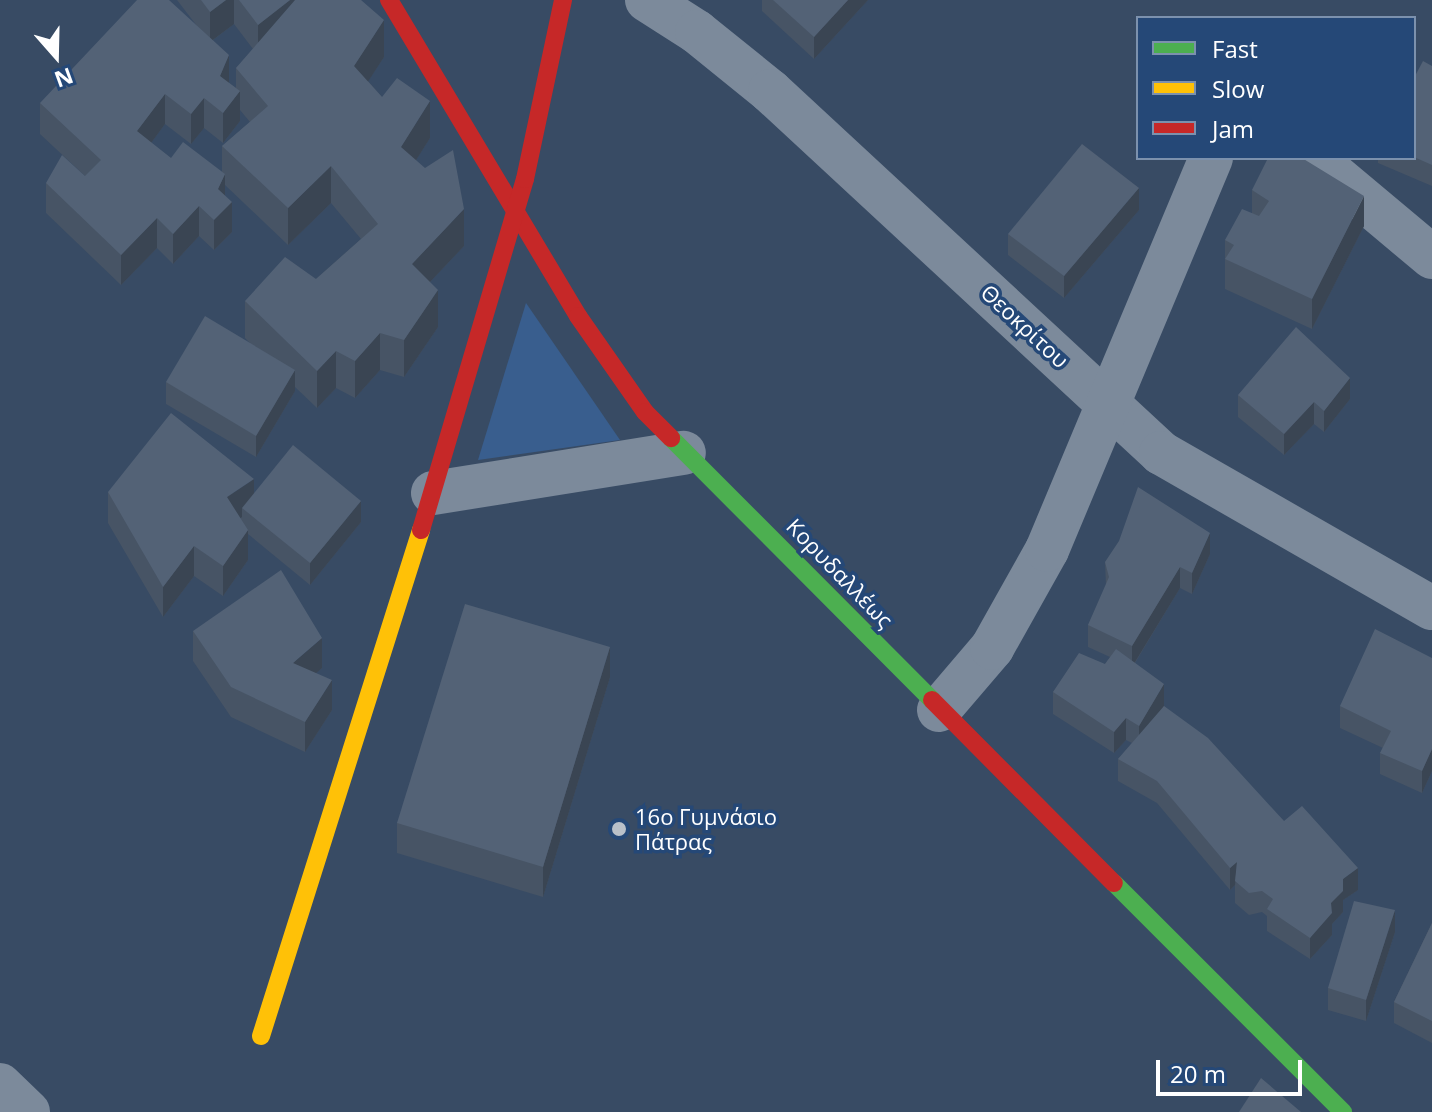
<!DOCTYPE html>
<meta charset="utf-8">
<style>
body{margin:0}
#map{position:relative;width:1432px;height:1112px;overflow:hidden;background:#384b64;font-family:"Open Sans",sans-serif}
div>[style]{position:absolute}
.green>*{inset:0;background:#395e8e}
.street>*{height:44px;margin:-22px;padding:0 22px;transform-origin:22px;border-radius:22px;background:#7c8a9b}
.fast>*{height:18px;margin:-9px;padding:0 9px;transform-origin:9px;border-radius:9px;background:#4caf50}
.slow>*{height:18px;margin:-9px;padding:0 9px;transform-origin:9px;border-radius:9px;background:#ffc107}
.jam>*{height:18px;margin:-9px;padding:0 9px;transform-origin:9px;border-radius:9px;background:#c62828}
.wall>*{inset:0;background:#475465}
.shaded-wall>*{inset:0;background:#3a4553}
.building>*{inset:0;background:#536276}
.dots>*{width:22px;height:22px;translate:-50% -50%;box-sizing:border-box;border:4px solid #254877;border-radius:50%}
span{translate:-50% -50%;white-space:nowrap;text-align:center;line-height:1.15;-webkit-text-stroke:7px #254877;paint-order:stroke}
.street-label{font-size:22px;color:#fff}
.poi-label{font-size:22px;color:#fff}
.left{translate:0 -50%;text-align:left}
.legend{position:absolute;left:1136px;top:16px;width:280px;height:144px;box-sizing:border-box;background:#254877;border:2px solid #7c91ad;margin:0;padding:10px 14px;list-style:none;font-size:24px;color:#fff}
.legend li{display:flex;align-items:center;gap:16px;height:40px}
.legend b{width:40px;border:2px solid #7c91ad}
.north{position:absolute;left:16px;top:16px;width:80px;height:80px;-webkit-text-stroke:6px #254877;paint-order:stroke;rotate:160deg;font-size:22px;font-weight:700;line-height:32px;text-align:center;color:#fff}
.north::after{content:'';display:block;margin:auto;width:28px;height:36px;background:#fff;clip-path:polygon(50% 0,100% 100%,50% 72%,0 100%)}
.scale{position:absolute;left:1156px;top:1060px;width:146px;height:36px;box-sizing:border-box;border:4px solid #fff;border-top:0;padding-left:10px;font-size:24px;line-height:28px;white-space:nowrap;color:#fff;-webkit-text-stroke:6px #254877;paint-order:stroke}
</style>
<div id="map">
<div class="green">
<i style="clip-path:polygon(526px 303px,620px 440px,478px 460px)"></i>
</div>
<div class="street">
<i style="left:647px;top:0;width:59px;rotate:32.6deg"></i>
<i style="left:697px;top:32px;width:94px;rotate:38.9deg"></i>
<i style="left:770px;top:91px;width:533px;rotate:42.79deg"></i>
<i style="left:1161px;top:453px;width:312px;rotate:29.8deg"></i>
<i style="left:1314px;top:158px;width:154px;rotate:40deg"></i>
<i style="left:433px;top:493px;width:254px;rotate:-9.1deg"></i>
<i style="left:939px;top:710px;width:82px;rotate:-49.5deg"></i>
<i style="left:992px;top:648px;width:112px;rotate:-60.7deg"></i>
<i style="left:1047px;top:550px;width:425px;rotate:-67.3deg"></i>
<i style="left:0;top:1085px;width:39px;rotate:44deg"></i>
</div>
<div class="fast">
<i style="left:671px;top:438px;width:370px;rotate:45.1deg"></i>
<i style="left:1114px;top:883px;width:324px;rotate:45deg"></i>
</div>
<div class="slow">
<i style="left:261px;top:1036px;width:531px;rotate:-72.45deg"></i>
</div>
<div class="jam">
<i style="left:389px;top:0;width:368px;rotate:59.1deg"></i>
<i style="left:578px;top:316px;width:117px;rotate:55.1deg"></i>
<i style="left:645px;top:412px;width:37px;rotate:45deg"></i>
<i style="left:421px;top:530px;width:366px;rotate:-73.5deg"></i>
<i style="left:525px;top:179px;width:183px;rotate:-78deg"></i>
<i style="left:932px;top:700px;width:258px;rotate:45.2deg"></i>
</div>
<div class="wall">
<i style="clip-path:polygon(evenodd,177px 0,361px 0,384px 57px,368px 81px,382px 97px,430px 138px,416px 160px,464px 246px,430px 282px,438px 327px,404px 377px,380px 370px,355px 398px,336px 388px,317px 408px,295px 387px,295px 391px,256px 457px,166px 404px,166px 382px,250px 343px,245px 338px,245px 301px,316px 279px,361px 239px,331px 203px,288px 245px,225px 185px,225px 195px,232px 232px,214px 250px,199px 236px,173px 264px,157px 248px,121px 285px,46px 213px,46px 183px,85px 176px,40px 134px,40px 103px,197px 26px,177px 0,234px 24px,253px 49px,236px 68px,236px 88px,229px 83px,213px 40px,234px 24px,177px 0,240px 110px,250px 122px,222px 146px,222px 172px,171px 158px,151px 143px,165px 124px,191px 144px,204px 128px,223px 143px,240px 121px,240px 110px)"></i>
<i style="clip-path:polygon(762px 0,868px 0,814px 59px,762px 11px)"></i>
<i style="clip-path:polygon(1432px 66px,1432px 186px,1378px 163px,1378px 158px,1414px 158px,1414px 78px)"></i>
<i style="clip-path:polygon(1252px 190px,1364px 226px,1312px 329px,1225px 289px,1225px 240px,1252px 213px)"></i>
<i style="clip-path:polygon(1139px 210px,1064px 298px,1008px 255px,1008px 234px)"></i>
<i style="clip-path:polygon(1238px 395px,1350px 399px,1324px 432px,1314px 424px,1284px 455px,1238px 417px)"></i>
<i style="clip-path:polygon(108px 492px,254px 493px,361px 522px,310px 585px,248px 534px,248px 560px,223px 596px,194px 576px,163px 617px,108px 523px)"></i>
<i style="clip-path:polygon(1210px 554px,1192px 594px,1180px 588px,1135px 663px,1164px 706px,1284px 821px,1358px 890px,1343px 900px,1343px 912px,1332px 924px,1332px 935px,1310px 959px,1267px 931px,1267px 916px,1262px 912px,1249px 915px,1235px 903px,1235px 885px,1230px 890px,1157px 803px,1118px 781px,1118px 759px,1132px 743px,1126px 740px,1114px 753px,1053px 714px,1053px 692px,1105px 664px,1110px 657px,1088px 647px,1088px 625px,1106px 586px,1105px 562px)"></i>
<i style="clip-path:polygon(193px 631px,322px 668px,316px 673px,332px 710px,305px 752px,231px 717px,193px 661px)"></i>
<i style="clip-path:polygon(1432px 658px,1432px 771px,1422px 793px,1380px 774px,1380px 753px,1383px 748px,1340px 728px,1340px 706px)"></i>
<i style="clip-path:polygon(610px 677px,543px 897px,397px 853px,397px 823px)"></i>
<i style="clip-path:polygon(1432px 923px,1432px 1043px,1394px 1023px,1394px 1002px)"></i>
<i style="clip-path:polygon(1395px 932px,1366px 1021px,1328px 1010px,1328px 988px)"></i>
</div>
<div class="shaded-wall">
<i style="clip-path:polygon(226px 0,234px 0,234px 24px,210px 42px,210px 12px)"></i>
<i style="clip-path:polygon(290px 0,306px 0,258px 55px,258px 25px)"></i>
<i style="clip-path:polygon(848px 0,868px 0,814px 59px,814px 37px)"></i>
<i style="clip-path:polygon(384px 20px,384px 57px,354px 103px,354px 66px)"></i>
<i style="clip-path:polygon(229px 55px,229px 85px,220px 76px)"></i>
<i style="clip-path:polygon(240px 91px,240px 121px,223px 143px,223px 113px)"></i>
<i style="clip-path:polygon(165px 94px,165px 124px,137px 162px,137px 131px)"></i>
<i style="clip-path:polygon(204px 98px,204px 128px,191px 144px,191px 114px)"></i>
<i style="clip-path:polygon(430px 101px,430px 138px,401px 184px,401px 147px)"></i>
<i style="clip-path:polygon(331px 166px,331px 203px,288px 245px,288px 208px)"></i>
<i style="clip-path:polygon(225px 174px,225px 204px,232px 202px,232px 232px,214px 250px,214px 220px,218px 189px)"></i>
<i style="clip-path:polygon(1139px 188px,1139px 210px,1064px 298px,1064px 276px)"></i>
<i style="clip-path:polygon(1364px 196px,1364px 226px,1312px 329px,1312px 299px)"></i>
<i style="clip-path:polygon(199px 206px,199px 236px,173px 264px,173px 234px)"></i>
<i style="clip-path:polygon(464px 209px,464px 246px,412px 301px,412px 264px)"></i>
<i style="clip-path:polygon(157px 218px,157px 248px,121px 285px,121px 255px)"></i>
<i style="clip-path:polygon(438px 290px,438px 327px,404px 377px,404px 340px)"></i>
<i style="clip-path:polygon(380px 333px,380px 370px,355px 398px,355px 361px)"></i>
<i style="clip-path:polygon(336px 351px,336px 388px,317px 408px,317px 371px)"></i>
<i style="clip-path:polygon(295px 370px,295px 391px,256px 457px,256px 436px)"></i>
<i style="clip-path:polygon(1350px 378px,1350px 399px,1324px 432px,1324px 411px)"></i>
<i style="clip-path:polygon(1314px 402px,1314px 424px,1284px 455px,1284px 434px)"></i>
<i style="clip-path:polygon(254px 479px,254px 509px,242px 508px,242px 517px,227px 527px,227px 497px)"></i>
<i style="clip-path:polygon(361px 501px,361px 522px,310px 585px,310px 563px)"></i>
<i style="clip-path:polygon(248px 530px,248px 560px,223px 596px,223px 566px)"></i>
<i style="clip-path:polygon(1210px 533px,1210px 554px,1192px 594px,1192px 573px)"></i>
<i style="clip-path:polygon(194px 546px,194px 576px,163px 617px,163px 587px)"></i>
<i style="clip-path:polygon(1180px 567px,1180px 588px,1132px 667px,1132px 646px)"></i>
<i style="clip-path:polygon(322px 638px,322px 668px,293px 693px,293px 663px)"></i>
<i style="clip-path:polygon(610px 647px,610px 677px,543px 897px,543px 867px)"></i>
<i style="clip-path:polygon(332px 680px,332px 710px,305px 752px,305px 722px)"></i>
<i style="clip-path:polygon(1164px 684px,1164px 706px,1139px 748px,1139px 726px)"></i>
<i style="clip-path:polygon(1126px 718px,1126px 740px,1114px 753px,1114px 732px)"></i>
<i style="clip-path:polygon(1432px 749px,1432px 771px,1422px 793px,1422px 771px)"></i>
<i style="clip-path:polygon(1237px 862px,1235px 885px,1230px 890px,1230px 868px)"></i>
<i style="clip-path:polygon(1358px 868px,1358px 890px,1343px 900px,1343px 912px,1332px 924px,1332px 935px,1310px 959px,1310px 938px,1331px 903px,1343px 879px)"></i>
<i style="clip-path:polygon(1395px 910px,1395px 932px,1366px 1021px,1366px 1000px)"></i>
</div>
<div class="building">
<i style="clip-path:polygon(137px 0,169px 0,229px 55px,220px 76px,240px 91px,223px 113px,204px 98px,191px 114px,165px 94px,137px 131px,171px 158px,183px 142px,225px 174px,218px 189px,232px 202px,214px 220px,199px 206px,173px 234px,157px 218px,121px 255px,46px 183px,62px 155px,85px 176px,101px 160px,40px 103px)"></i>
<i style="clip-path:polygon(201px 0,226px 0,210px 12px)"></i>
<i style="clip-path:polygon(239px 0,290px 0,258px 25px)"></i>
<i style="clip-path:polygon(295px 0,361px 0,384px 20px,354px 66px,382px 97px,397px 78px,430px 101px,401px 147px,425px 168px,453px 150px,464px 209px,412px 264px,438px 290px,404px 340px,380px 333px,355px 361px,336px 351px,317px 371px,245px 301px,285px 257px,316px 279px,378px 224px,331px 166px,288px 208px,222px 146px,268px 106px,236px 68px)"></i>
<i style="clip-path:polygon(773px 0,848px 0,814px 37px)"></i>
<i style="clip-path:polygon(1423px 61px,1432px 66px,1432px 165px,1414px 157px,1414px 78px)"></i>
<i style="clip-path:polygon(1082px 144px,1139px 188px,1064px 276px,1008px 234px)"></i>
<i style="clip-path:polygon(1268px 158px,1302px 158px,1364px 196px,1312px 299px,1225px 259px,1234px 245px,1225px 240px,1242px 209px,1259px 216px,1269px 201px,1252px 190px)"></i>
<i style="clip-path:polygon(205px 316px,295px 370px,256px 436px,166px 382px)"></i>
<i style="clip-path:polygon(1296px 327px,1350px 378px,1324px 411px,1314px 402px,1284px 434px,1238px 395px)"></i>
<i style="clip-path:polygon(171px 413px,254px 479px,227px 497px,248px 530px,223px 566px,194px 546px,163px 587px,108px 492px)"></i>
<i style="clip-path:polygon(293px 445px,361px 501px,310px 563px,242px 508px)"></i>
<i style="clip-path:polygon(1138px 487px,1210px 533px,1192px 573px,1180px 567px,1132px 646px,1088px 625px,1109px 577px,1105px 562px,1119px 541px)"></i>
<i style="clip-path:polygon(281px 570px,322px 638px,293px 663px,332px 680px,305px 722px,231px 687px,193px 631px)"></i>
<i style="clip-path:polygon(465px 604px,610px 647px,543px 867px,397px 823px)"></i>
<i style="clip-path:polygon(1375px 629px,1432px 658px,1432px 749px,1422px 771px,1380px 753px,1391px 731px,1340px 706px)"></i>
<i style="clip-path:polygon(1116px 649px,1164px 684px,1139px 726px,1126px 718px,1114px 732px,1053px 692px,1079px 653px,1105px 664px)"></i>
<i style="clip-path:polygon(1164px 706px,1208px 738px,1284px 821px,1302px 806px,1358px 868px,1343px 879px,1343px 891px,1331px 903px,1332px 913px,1310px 938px,1267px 909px,1273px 899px,1262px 891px,1249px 893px,1235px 881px,1237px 862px,1230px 868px,1157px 781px,1118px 759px)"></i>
<i style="clip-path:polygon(1354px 901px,1395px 910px,1366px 1000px,1328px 988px)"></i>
<i style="clip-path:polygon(1432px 923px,1432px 1021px,1394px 1002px)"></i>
<i style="clip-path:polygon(1261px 1078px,1301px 1112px,1239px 1112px)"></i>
</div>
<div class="dots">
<i style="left:619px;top:829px;background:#b9c0c9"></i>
</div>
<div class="street-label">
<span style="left:1025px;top:326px;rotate:43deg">Θεοκρίτου</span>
<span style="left:840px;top:573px;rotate:46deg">Κορυδαλλέως</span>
</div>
<div class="poi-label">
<span class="left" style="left:635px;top:829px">16ο Γυμνάσιο<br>Πάτρας</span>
</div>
<ul class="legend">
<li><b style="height:10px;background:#4caf50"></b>Fast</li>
<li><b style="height:10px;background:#ffc107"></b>Slow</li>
<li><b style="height:10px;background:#c62828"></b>Jam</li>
</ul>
<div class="north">N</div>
<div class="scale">20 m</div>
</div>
